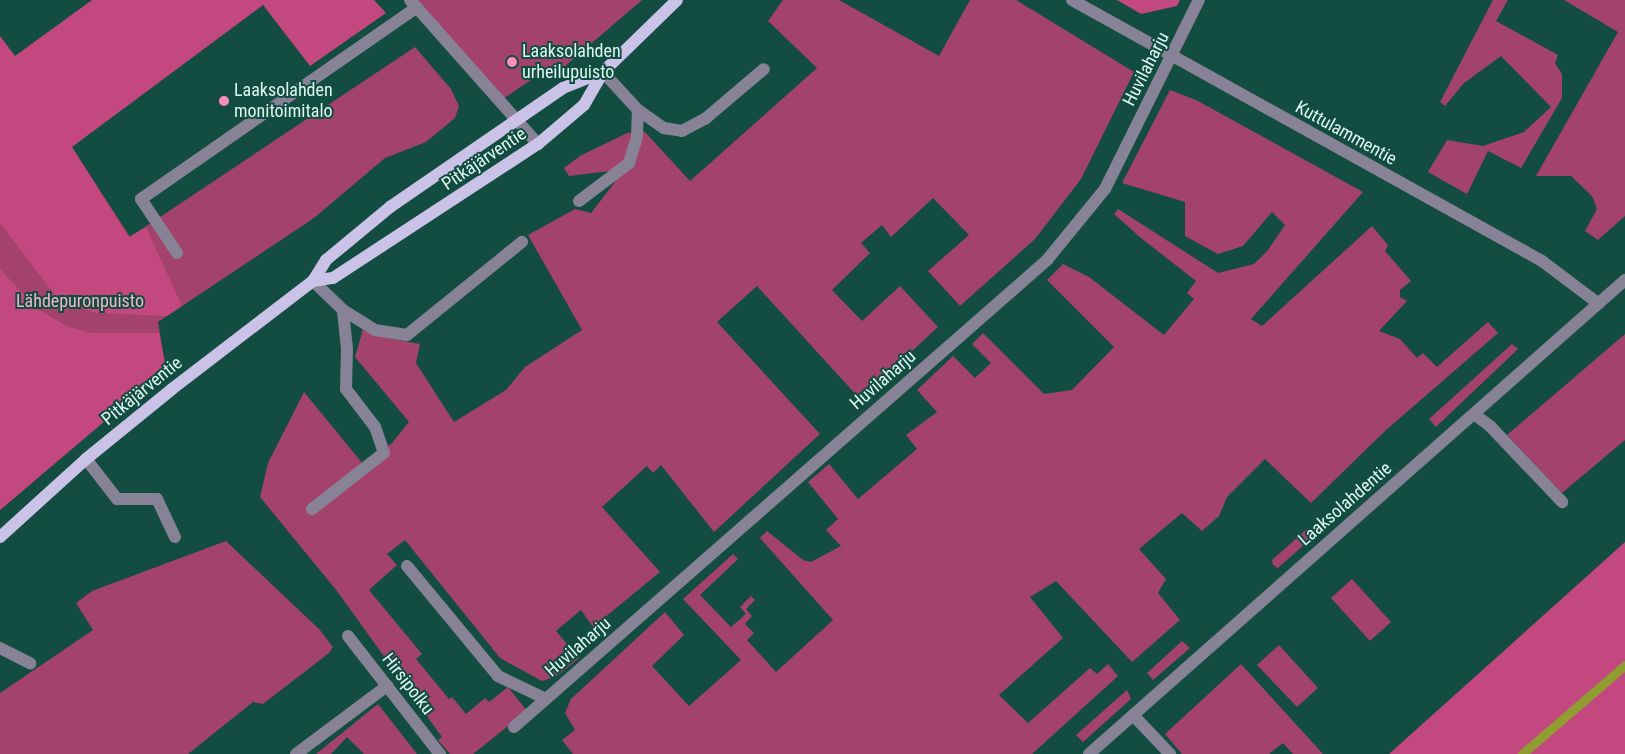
<!DOCTYPE html>
<meta charset="utf-8">
<style>
body{margin:0}
#map{position:relative;width:1625px;height:754px;overflow:hidden;background:#134c40;font-family:"Roboto Condensed",sans-serif}
div>[style]{position:absolute}
.green>*{inset:0;background:#a3426c}
.forest>*{inset:0;background:#c2487f}
.stream>*{height:9px;margin:-4.5px;padding:0 4.5px;transform-origin:4.5px;border-radius:4.5px;background:#919d30}
.minor>*{height:12px;margin:-6px;padding:0 6px;transform-origin:6px;border-radius:6px;background:#878295}
.major>*{height:12px;margin:-6px;padding:0 6px;transform-origin:6px;border-radius:6px;background:#cac2e7}
.dots>*{width:14px;height:14px;translate:-50% -50%;box-sizing:border-box;border:2px solid #134c40;border-radius:50%}
span{translate:-50% -50%;white-space:nowrap;text-align:center;line-height:1.15;-webkit-text-stroke:4px #134c40;paint-order:stroke}
.poi-label{font-size:18px;color:#dcf8f0}
.left{translate:0 -50%;text-align:left}
.street-label{font-size:18px;color:#dcf8f0}
.park-label{font-size:18px;color:#f2b4ca}
</style>
<div id="map">
<div class="green">
<i style="clip-path:polygon(410px 0,642px 0,557px 73px,540px 74px,500px 101px)"></i>
<i style="clip-path:polygon(783px 0,839px 0,939px 56px,970px 0,1016px 0,1134px 72px,1081px 179px,1035px 239px,960px 306px,928px 271px,969px 235px,933px 198px,891px 237px,882px 225px,861px 243px,870px 253px,832px 290px,862px 321px,900px 286px,938px 327px,860px 399px,757px 286px,717px 322px,820px 434px,714px 532px,661px 465px,653px 473px,647px 466px,602px 507px,660px 572px,593px 627px,581px 610px,556px 631px,579px 658px,557px 676px,542px 681px,500px 658px,405px 540px,387px 554px,397px 565px,369px 590px,422px 654px,416px 659px,449px 699px,452px 697px,466px 714px,485px 698px,489px 702px,508px 687px,527px 711px,473px 754px,450px 754px,438px 740px,442px 737px,337px 591px,260px 497px,268px 463px,304px 392px,363px 464px,392px 443px,409px 422px,355px 357px,363px 329px,387px 338px,420px 344px,416px 363px,454px 422px,506px 390px,525px 367px,582px 330px,528px 235px,575px 209px,591px 213px,618px 178px,611px 171px,569px 176px,564px 168px,580px 156px,627px 133px,645px 132px,690px 181px,817px 68px,768px 21px)"></i>
<i style="clip-path:polygon(1493px 0,1508px 0,1496px 21px,1558px 55px,1555px 63px,1562px 74px,1562px 98px,1521px 168px,1488px 151px,1467px 194px,1428px 172px,1447px 140px,1483px 146px,1524px 132px,1551px 107px,1501px 56px,1464px 83px,1445px 106px,1440px 102px)"></i>
<i style="clip-path:polygon(1564px 0,1625px 0,1625px 216px,1598px 240px,1585px 231px,1597px 209px,1592px 196px,1571px 176px,1536px 176px,1618px 32px)"></i>
<i style="clip-path:polygon(0 36px,130px 237px,415px 47px,451px 89px,459px 106px,455px 118px,426px 142px,385px 158px,314px 218px,158px 322px,166px 369px,0 510px)"></i>
<i style="clip-path:polygon(1170px 90px,1196px 100px,1363px 192px,1251px 319px,1262px 326px,1372px 226px,1388px 245px,1385px 251px,1411px 281px,1400px 290px,1400px 297px,1407px 301px,1379px 331px,1400px 339px,1417px 358px,1423px 353px,1437px 367px,1488px 322px,1498px 333px,1385px 431px,1311px 503px,1265px 459px,1227px 497px,1219px 516px,1202px 531px,1182px 513px,1139px 549px,1166px 579px,1158px 593px,1180px 620px,1132px 662px,1056px 581px,1030px 597px,1063px 638px,999px 695px,1028px 723px,1090px 668px,1097px 674px,1108px 664px,1118px 676px,1032px 754px,573px 754px,562px 740px,575px 730px,565px 713px,571px 699px,665px 612px,684px 635px,652px 666px,689px 706px,741px 660px,683px 599px,733px 554px,738px 559px,700px 595px,731px 627px,746px 614px,740px 607px,751px 596px,755px 600px,746px 609px,752px 616px,745px 624px,754px 633px,747px 640px,776px 672px,833px 620px,760px 538px,767px 531px,803px 560px,811px 562px,841px 546px,826px 530px,838px 519px,808px 482px,829px 464px,858px 499px,917px 449px,906px 435px,937px 412px,917px 390px,953px 356px,975px 378px,991px 363px,972px 344px,983px 333px,1044px 394px,1072px 390px,1114px 347px,1047px 280px,1063px 264px,1089px 277px,1164px 335px,1194px 299px,1187px 293px,1196px 281px,1141px 238px,1114px 214px,1118px 209px,1218px 273px,1254px 264px,1268px 250px,1285px 225px,1272px 212px,1243px 246px,1218px 254px,1185px 236px,1185px 202px,1122px 183px)"></i>
<i style="clip-path:polygon(1625px 334px,1625px 440px,1562px 493px,1507px 435px)"></i>
<i style="clip-path:polygon(1512px 344px,1518px 349px,1436px 427px,1429px 419px)"></i>
<i style="clip-path:polygon(1308px 528px,1314px 536px,1278px 568px,1273px 565px,1272px 560px)"></i>
<i style="clip-path:polygon(226px 541px,319px 629px,333px 647px,329px 653px,263px 704px,253px 702px,188px 754px,0 754px,0 693px,93px 630px,76px 603px,92px 591px)"></i>
<i style="clip-path:polygon(1352px 579px,1391px 622px,1370px 641px,1331px 598px)"></i>
<i style="clip-path:polygon(1182px 641px,1190px 648px,1153px 680px,1147px 673px)"></i>
<i style="clip-path:polygon(1279px 645px,1318px 688px,1297px 707px,1257px 665px)"></i>
<i style="clip-path:polygon(1241px 664px,1323px 754px,1293px 754px,1283px 743px,1269px 754px,1182px 754px,1165px 734px)"></i>
<i style="clip-path:polygon(1127px 690px,1131px 699px,1083px 742px,1076px 735px)"></i>
<i style="clip-path:polygon(378px 704px,417px 754px,364px 754px,347px 737px,331px 754px,316px 754px)"></i>
</div>
<div class="forest">
<i style="clip-path:polygon(92px 0,374px 0,386px 13px,310px 66px,263px 5px,72px 147px,129px 237px,146px 227px,182px 306px,167px 316px,96px 313px,58px 299px,0 223px,0 36px,15px 56px)"></i>
<i style="clip-path:polygon(1117px 0,1180px 0,1177px 6px,1141px 14px)"></i>
<i style="clip-path:polygon(0 269px,36px 308px,68px 327px,92px 333px,159px 333px,166px 369px,0 510px)"></i>
<i style="clip-path:polygon(1625px 542px,1625px 754px,1389px 754px)"></i>
</div>
<div class="stream">
<i style="left:1522px;top:754px;width:136px;rotate:-40.8deg"></i>
</div>
<div class="minor">
<i style="left:410px;top:0;width:193px;rotate:48.4deg"></i>
<i style="left:1072px;top:0;width:538px;rotate:29.04deg"></i>
<i style="left:1542px;top:261px;width:71px;rotate:37deg"></i>
<i style="left:603px;top:72px;width:52px;rotate:47.4deg"></i>
<i style="left:638px;top:110px;width:32px;rotate:35deg"></i>
<i style="left:664px;top:128px;width:18px;rotate:9deg"></i>
<i style="left:682px;top:131px;width:26px;rotate:-28deg"></i>
<i style="left:705px;top:119px;width:77px;rotate:-40.3deg"></i>
<i style="left:579px;top:201px;width:63px;rotate:-37.2deg"></i>
<i style="left:629px;top:163px;width:28px;rotate:-73deg"></i>
<i style="left:637px;top:136px;width:26px;rotate:-88deg"></i>
<i style="left:177px;top:253px;width:65px;rotate:-123.7deg"></i>
<i style="left:141px;top:199px;width:336px;rotate:-34.8deg"></i>
<i style="left:313px;top:281px;width:42px;rotate:44deg"></i>
<i style="left:343px;top:310px;width:38px;rotate:32deg"></i>
<i style="left:375px;top:330px;width:32px;rotate:9deg"></i>
<i style="left:407px;top:335px;width:148px;rotate:-39deg"></i>
<i style="left:1474px;top:414px;width:20px;rotate:37deg"></i>
<i style="left:1490px;top:426px;width:105px;rotate:46.5deg"></i>
<i style="left:86px;top:459px;width:51px;rotate:52.2deg"></i>
<i style="left:117px;top:499px;width:40px"></i>
<i style="left:157px;top:499px;width:42px;rotate:64.7deg"></i>
<i style="left:312px;top:509px;width:91px;rotate:-37.9deg"></i>
<i style="left:384px;top:453px;width:28px;rotate:-109deg"></i>
<i style="left:375px;top:427px;width:48px;rotate:-127.3deg"></i>
<i style="left:346px;top:389px;width:40px;rotate:-88.6deg"></i>
<i style="left:347px;top:349px;width:39px;rotate:-96deg"></i>
<i style="left:407px;top:566px;width:143px;rotate:50.4deg"></i>
<i style="left:498px;top:676px;width:53px;rotate:25.6deg"></i>
<i style="left:348px;top:636px;width:150px;rotate:52.1deg"></i>
<i style="left:0;top:648px;width:34px;rotate:27deg"></i>
<i style="left:1133px;top:715px;width:54px;rotate:46.5deg"></i>
<i style="left:514px;top:727px;width:709px;rotate:-41.22deg"></i>
<i style="left:1047px;top:260px;width:92px;rotate:-50.8deg"></i>
<i style="left:1105px;top:189px;width:211px;rotate:-63.6deg"></i>
<i style="left:296px;top:754px;width:114px;rotate:-36.8deg"></i>
<i style="left:1089px;top:754px;width:716px;rotate:-41.49deg"></i>
</div>
<div class="major">
<i style="left:313px;top:281px;width:20px;rotate:-9deg"></i>
<i style="left:333px;top:278px;width:245px;rotate:-33.2deg"></i>
<i style="left:538px;top:144px;width:60px;rotate:-40.3deg"></i>
<i style="left:584px;top:105px;width:38px;rotate:-60deg"></i>
<i style="left:603px;top:72px;width:103px;rotate:-44.2deg"></i>
<i style="left:0;top:537px;width:116px;rotate:-42.2deg"></i>
<i style="left:86px;top:459px;width:111px;rotate:-39.1deg"></i>
<i style="left:172px;top:389px;width:178px;rotate:-37.5deg"></i>
<i style="left:313px;top:281px;width:25px;rotate:-58deg"></i>
<i style="left:326px;top:260px;width:83px;rotate:-39.6deg"></i>
<i style="left:390px;top:207px;width:210px;rotate:-34.5deg"></i>
<i style="left:563px;top:88px;width:43px;rotate:-21.8deg"></i>
</div>
<div class="dots">
<i style="left:512px;top:62px;background:#ff8ebb"></i>
<i style="left:224px;top:101px;background:#ff8ebb"></i>
</div>
<div class="poi-label">
<span class="left" style="left:522px;top:62px">Laaksolahden<br>urheilupuisto</span>
<span class="left" style="left:234px;top:101px">Laaksolahden<br>monitoimitalo</span>
</div>
<div class="street-label">
<span style="left:1146px;top:69px;rotate:-63deg">Huvilaharju</span>
<span style="left:1346px;top:133px;rotate:29deg">Kuttulammentie</span>
<span style="left:484px;top:159px;rotate:-34deg">Pitkäjärventie</span>
<span style="left:883px;top:380px;rotate:-41deg">Huvilaharju</span>
<span style="left:142px;top:391px;rotate:-39deg">Pitkäjärventie</span>
<span style="left:1345px;top:504px;rotate:-41deg">Laaksolahdentie</span>
<span style="left:578px;top:647px;rotate:-41deg">Huvilaharju</span>
<span style="left:408px;top:684px;rotate:52deg">Hirsipolku</span>
</div>
<div class="park-label">
<span style="left:80px;top:301px">Lähdepuronpuisto</span>
</div>
</div>
